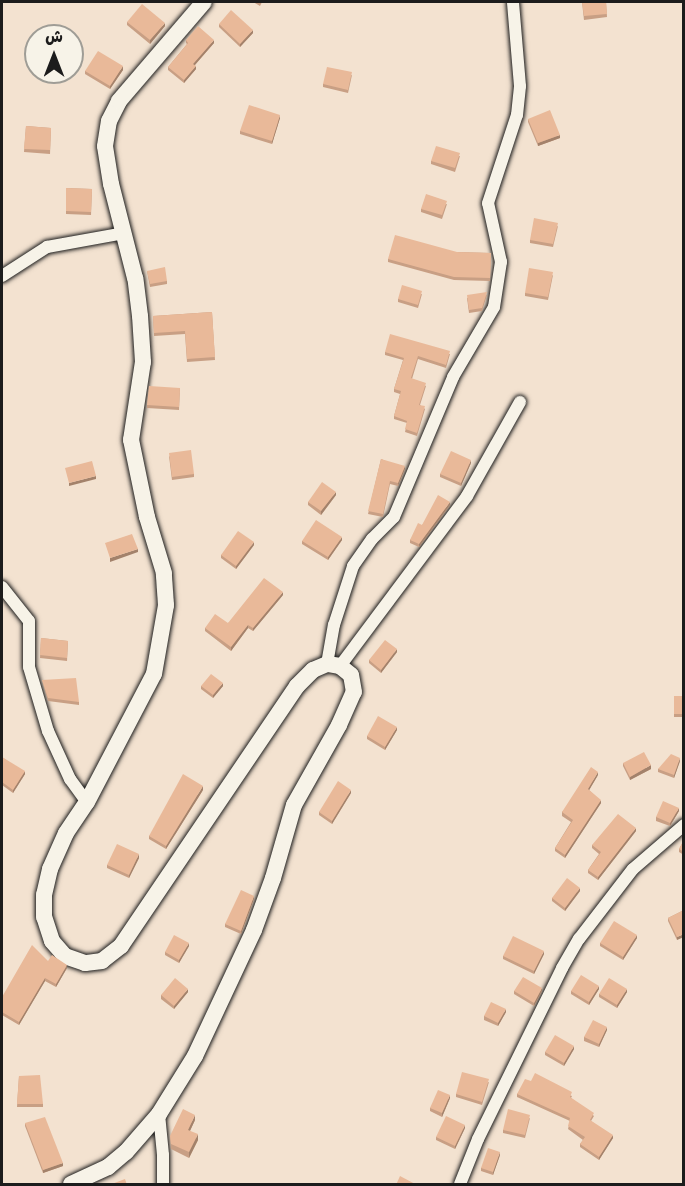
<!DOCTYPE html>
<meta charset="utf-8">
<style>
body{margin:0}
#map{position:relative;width:685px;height:1186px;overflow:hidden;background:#f3e2d0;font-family:"Balsamiq Sans","Playpen Sans Arabic",sans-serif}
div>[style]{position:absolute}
.roads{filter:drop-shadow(0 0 2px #1c1c1c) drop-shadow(0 0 2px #1c1c1c)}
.street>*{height:12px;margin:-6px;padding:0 6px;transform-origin:6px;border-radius:6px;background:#f7f3e8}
.secondary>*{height:16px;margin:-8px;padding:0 8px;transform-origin:8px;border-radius:8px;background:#f7f3e8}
.wall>*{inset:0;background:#c89f84}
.shaded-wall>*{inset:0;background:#a3826b}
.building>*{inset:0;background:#e9b999}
span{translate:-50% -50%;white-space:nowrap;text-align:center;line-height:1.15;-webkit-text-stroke:4.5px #f7f3e8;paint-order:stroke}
.frame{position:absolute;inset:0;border:3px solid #1c1c1c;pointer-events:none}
.north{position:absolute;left:24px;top:24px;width:60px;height:60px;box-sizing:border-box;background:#f7f3e8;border:2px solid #9f9d96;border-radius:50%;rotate:0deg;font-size:16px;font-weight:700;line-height:24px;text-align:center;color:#1c1c1c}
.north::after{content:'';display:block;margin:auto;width:21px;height:27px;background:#1c1c1c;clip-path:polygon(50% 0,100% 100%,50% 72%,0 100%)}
</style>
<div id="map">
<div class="roads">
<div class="street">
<i style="left:2px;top:276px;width:54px;rotate:-32.8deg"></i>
<i style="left:47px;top:247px;width:78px;rotate:-10.3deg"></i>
<i style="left:2px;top:587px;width:43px;rotate:51.5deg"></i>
<i style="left:29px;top:621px;width:46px;rotate:90deg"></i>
<i style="left:29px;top:667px;width:67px;rotate:73.5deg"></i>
<i style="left:48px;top:731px;width:53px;rotate:65.4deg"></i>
<i style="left:70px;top:779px;width:29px;rotate:54deg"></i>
<i style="left:327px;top:664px;width:40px;rotate:-80deg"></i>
<i style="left:334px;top:625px;width:62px;rotate:-72.1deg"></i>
<i style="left:353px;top:566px;width:33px;rotate:-55deg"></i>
<i style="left:372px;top:539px;width:31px;rotate:-45deg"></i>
<i style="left:394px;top:517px;width:152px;rotate:-67.1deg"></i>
<i style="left:453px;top:377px;width:81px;rotate:-59.6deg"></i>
<i style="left:494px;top:307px;width:46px;rotate:-81.2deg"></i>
<i style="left:501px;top:262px;width:60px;rotate:-102.4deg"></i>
<i style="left:488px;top:203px;width:93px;rotate:-71.8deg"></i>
<i style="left:517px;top:115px;width:29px;rotate:-84deg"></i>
<i style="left:520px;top:86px;width:84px;rotate:-94.8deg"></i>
<i style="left:340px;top:666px;width:212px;rotate:-53.2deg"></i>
<i style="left:467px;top:496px;width:108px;rotate:-60.6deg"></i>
<i style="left:159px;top:1114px;width:41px;rotate:84.4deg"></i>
<i style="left:163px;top:1155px;width:29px;rotate:90deg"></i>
<i style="left:460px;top:1184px;width:48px;rotate:-68.2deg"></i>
<i style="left:478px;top:1139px;width:191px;rotate:-63.8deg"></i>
<i style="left:562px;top:968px;width:34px;rotate:-60deg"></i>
<i style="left:579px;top:939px;width:88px;rotate:-52.4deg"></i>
<i style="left:633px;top:869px;width:67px;rotate:-40.8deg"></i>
</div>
<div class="secondary">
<i style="left:71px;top:1184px;width:41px;rotate:-24.7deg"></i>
<i style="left:108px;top:1167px;width:23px;rotate:-40deg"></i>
<i style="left:126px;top:1152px;width:50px;rotate:-49deg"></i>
<i style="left:159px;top:1114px;width:68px;rotate:-58.2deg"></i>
<i style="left:195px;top:1056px;width:139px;rotate:-64.9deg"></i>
<i style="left:254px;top:930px;width:55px;rotate:-69.9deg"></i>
<i style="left:273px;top:878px;width:76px;rotate:-74deg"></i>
<i style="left:294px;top:805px;width:92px;rotate:-60.6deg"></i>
<i style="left:339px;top:725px;width:36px;rotate:-66deg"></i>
<i style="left:354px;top:692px;width:17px;rotate:-100deg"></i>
<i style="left:351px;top:675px;width:14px;rotate:-141deg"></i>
<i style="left:340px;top:666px;width:13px;rotate:-171deg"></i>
<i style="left:327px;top:664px;width:15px;rotate:157deg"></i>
<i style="left:313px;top:670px;width:23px;rotate:135deg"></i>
<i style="left:297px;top:686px;width:314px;rotate:124.1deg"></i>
<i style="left:121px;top:946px;width:24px;rotate:142deg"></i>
<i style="left:102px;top:961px;width:17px;rotate:173deg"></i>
<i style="left:85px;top:963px;width:21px;rotate:-161deg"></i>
<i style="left:65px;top:956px;width:20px;rotate:-131deg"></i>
<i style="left:52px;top:941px;width:25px;rotate:-108deg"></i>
<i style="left:44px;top:917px;width:22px;rotate:-90deg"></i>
<i style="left:44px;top:895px;width:27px;rotate:-77deg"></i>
<i style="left:50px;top:869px;width:39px;rotate:-66deg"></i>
<i style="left:66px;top:833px;width:37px;rotate:-56deg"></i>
<i style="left:87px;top:802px;width:144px;rotate:-62.4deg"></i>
<i style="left:154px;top:674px;width:70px;rotate:-80.1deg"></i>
<i style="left:166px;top:605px;width:32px;rotate:-94deg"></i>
<i style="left:164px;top:573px;width:59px;rotate:-106.9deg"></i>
<i style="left:147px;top:517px;width:79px;rotate:-101.7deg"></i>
<i style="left:131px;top:440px;width:79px;rotate:-81.3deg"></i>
<i style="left:143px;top:362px;width:46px;rotate:-93.7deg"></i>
<i style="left:140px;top:316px;width:38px;rotate:-97deg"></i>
<i style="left:135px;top:278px;width:97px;rotate:-104.3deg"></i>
<i style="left:111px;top:184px;width:38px;rotate:-99deg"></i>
<i style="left:105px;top:146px;width:25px;rotate:-81deg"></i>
<i style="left:109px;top:121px;width:22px;rotate:-63deg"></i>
<i style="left:119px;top:101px;width:130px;rotate:-49.4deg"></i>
</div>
</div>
<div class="wall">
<i style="clip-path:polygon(253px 2px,262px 2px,260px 6px)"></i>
<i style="clip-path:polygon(582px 2px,606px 2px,607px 17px,584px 20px)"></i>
<i style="clip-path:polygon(127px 22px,165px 26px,150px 44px,127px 25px)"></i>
<i style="clip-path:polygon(219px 24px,253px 33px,240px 47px,219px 27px)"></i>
<i style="clip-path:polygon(186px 40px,214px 43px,195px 65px,196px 69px,184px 83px,168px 70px,168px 67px,187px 44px,186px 43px)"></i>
<i style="clip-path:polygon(123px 70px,110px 89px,85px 74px,85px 71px)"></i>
<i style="clip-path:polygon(352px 75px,348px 93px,323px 87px,323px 84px)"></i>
<i style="clip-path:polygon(280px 118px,272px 144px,240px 134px,240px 131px)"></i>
<i style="clip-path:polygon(528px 119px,560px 138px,538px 146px,528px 122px)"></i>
<i style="clip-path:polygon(26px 126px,51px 128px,50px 154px,24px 152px)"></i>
<i style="clip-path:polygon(460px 156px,455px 172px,431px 164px,431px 161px)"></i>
<i style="clip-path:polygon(66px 188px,92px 189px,91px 215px,66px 214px)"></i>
<i style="clip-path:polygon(447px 204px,442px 219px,421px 212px,421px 209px)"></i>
<i style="clip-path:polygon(558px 226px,553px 247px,530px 243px,530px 240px)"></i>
<i style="clip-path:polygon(457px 252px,491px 253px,490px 281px,454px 280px,388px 262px,388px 259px)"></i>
<i style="clip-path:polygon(147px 271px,167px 281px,167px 284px,150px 287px)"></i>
<i style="clip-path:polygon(553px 275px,548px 300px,525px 296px,525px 293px)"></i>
<i style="clip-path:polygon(422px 294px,418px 308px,398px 302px,398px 299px)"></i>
<i style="clip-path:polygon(487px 295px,482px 311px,469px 313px,467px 298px)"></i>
<i style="clip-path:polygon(212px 312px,215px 360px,187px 362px,185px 334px,154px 336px,153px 316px)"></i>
<i style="clip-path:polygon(385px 352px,450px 354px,446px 368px,418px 359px,412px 379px,426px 386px,420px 405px,425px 409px,417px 436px,405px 432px,407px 423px,394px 419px,394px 416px,400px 394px,394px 392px,394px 389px,403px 360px,385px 355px)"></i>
<i style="clip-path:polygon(180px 388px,179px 410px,147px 408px,147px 405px)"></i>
<i style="clip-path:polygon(169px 456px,194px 474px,194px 477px,172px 480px)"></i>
<i style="clip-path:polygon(381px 459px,405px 469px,398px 486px,390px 484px,383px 517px,368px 514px)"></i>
<i style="clip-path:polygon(471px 463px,461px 486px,440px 477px,440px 474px)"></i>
<i style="clip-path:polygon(336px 495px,321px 515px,308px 505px,308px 502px)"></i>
<i style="clip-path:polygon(450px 505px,419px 547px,410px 543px,410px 540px,422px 525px)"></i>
<i style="clip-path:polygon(342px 540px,328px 560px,302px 544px,302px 541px)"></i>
<i style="clip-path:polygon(254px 545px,236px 569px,221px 558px,221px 555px)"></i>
<i style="clip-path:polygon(283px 595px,253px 631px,248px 628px,231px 651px,205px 631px,205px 628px,228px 623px)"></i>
<i style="clip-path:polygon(41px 638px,68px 641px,67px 661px,40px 658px)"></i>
<i style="clip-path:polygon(397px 652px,381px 673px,369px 663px,369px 660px)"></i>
<i style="clip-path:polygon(42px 680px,79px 702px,79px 705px,48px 701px)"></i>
<i style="clip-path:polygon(201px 686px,223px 686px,213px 698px,201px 689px)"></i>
<i style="clip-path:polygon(674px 696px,684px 696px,684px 717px,674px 717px)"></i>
<i style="clip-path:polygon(397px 730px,385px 750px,367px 739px,367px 736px)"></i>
<i style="clip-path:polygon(2px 757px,25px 774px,13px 793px,2px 785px)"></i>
<i style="clip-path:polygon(680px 761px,674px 778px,658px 772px,658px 769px)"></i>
<i style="clip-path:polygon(623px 763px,651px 769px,630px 780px,623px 766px)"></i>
<i style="clip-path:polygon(598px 775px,589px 790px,601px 803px,565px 858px,555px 851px,555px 848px,571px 822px,562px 816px,562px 812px)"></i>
<i style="clip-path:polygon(203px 790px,166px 849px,149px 839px,149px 836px)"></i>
<i style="clip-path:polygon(351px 793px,332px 824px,319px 815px,319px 812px)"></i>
<i style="clip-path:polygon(679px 811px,670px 826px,656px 821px,656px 817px)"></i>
<i style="clip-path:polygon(636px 831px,598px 880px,588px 873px,588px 870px,599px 854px,592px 848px,592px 845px)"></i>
<i style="clip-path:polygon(684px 840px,684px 855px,679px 852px,679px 849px)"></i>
<i style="clip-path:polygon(139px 858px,129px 878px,107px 868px,107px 865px)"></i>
<i style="clip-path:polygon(580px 891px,565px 911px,552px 901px,552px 898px)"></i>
<i style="clip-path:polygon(254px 899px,241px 934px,225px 927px,225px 924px)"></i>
<i style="clip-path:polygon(684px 910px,677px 940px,668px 921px,668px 918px)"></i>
<i style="clip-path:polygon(637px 938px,623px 960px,600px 946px,600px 943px)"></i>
<i style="clip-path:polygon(189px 946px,179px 963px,165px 955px,165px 952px)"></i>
<i style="clip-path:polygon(544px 954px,534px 974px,503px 959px,503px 956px)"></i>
<i style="clip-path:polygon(48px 961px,67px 968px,56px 987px,45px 981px,19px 1025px,2px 1015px,2px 997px)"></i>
<i style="clip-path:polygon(599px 989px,589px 1005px,571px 994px,571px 991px)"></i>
<i style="clip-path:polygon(514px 991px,542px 991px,534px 1006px,514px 994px)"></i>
<i style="clip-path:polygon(188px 992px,174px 1009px,161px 999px,161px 995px)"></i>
<i style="clip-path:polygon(627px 992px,617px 1008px,599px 997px,599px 994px)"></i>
<i style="clip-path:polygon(506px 1012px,498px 1026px,484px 1020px,484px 1016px)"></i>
<i style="clip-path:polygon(607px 1030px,599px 1047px,584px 1041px,584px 1037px)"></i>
<i style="clip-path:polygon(574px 1049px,564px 1066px,545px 1055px,545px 1052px)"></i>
<i style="clip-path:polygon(19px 1076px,43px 1104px,43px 1107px,17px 1107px)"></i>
<i style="clip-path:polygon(531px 1081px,572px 1096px,571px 1098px,594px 1116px,591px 1121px,613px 1138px,599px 1160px,580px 1147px,580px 1144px,583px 1140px,568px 1129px,570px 1121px,517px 1097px,517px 1094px)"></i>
<i style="clip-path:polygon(489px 1082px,482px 1105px,456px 1097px,456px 1094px)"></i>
<i style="clip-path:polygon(450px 1098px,442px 1117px,430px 1111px,430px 1108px)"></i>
<i style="clip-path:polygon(530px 1118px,525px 1138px,503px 1133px,503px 1130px)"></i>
<i style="clip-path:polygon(195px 1120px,190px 1131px,198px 1140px,189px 1158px,171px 1149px,170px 1136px)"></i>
<i style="clip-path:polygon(25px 1123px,63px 1166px,43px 1173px,25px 1126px)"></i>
<i style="clip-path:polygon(465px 1128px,455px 1149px,436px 1140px,436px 1137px)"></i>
<i style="clip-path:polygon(500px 1155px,493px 1175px,481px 1171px,481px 1168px)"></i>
</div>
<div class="shaded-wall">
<i style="clip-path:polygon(165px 23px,165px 26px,150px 44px,150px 40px)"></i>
<i style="clip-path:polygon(253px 30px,253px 33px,240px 47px,240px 44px)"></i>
<i style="clip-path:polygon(214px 40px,214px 43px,193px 67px,193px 64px)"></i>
<i style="clip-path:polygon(123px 66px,123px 70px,110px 89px,110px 86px)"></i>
<i style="clip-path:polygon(196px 66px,196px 69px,184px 83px,184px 80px)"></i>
<i style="clip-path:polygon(280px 115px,280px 118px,272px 144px,272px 141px)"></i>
<i style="clip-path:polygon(560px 135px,560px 138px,538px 146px,538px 143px)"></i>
<i style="clip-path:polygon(471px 460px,471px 463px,461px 486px,461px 483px)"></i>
<i style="clip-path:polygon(405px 466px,405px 469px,398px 486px,398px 483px)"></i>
<i style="clip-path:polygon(96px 476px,96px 479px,69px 486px,69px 483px)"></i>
<i style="clip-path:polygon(336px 492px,336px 495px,321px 515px,321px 511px)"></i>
<i style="clip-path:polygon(450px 502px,450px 505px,419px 547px,419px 544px)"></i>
<i style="clip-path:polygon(342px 537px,342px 540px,328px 560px,328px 557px)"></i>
<i style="clip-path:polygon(254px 542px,254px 545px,236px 569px,236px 566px)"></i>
<i style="clip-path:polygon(138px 549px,138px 552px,110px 562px,110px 558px)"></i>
<i style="clip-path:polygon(283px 592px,283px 595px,253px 631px,253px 628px)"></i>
<i style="clip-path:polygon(248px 625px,248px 628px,231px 651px,231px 647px)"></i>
<i style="clip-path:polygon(397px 649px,397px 652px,381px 673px,381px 670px)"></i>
<i style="clip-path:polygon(223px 683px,223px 686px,213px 698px,213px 695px)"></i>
<i style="clip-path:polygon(397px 727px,397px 730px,385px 750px,385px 747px)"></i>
<i style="clip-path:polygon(680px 758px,680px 761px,674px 778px,674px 775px)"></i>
<i style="clip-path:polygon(651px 765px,651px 769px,630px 780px,630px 777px)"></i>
<i style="clip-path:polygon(25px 771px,25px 774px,13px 793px,13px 790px)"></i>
<i style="clip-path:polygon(598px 772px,598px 775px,588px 792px,588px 789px)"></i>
<i style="clip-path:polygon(203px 786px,203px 790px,166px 849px,166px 846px)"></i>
<i style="clip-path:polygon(351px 790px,351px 793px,332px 824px,332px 821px)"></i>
<i style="clip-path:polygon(601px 800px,601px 803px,565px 858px,565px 855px)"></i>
<i style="clip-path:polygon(679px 808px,679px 811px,670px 826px,670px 823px)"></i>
<i style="clip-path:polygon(636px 828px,636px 831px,598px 880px,598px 877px)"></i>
<i style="clip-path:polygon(139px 854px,139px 858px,129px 878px,129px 875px)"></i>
<i style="clip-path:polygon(580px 888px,580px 891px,565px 911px,565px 908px)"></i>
<i style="clip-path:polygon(254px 896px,254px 899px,241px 934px,241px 931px)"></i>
<i style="clip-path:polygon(684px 934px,684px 937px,677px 940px,677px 937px)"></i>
<i style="clip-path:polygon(637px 935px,637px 938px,623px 960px,623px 957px)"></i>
<i style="clip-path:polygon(189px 943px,189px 946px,179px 963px,179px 960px)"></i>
<i style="clip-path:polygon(544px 951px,544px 954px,534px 974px,534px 971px)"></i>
<i style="clip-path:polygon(67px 965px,67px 968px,56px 987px,56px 984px)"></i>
<i style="clip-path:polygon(45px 978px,45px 981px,19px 1025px,19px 1022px)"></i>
<i style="clip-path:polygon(599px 986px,599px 989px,589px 1005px,589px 1002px)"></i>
<i style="clip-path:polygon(542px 988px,542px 991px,534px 1006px,534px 1003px)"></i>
<i style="clip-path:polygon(188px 989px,188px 992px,174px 1009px,174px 1006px)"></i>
<i style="clip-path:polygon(627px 989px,627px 992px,617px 1008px,617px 1005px)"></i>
<i style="clip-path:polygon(506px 1009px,506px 1012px,498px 1026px,498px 1023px)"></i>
<i style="clip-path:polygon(607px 1027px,607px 1030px,599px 1047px,599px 1044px)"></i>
<i style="clip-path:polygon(574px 1046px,574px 1049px,564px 1066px,564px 1063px)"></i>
<i style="clip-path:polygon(450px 1095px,450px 1098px,442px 1117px,442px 1113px)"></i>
<i style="clip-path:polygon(195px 1115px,195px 1120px,188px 1135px,188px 1130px)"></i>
<i style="clip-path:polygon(465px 1125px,465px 1128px,455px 1149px,455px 1146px)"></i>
<i style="clip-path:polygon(198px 1134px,198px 1140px,189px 1158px,189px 1152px)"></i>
<i style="clip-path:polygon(613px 1135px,613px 1138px,599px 1160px,599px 1157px)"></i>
<i style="clip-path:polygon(500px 1152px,500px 1155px,493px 1175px,493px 1172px)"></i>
<i style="clip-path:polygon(63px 1163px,63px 1166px,43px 1173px,43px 1170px)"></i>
</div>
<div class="building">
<i style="clip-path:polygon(582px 2px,606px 2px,607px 14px,584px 16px)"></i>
<i style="clip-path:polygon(142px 4px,165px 23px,150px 40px,127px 22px)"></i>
<i style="clip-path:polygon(231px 10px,253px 30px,240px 44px,219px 24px)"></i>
<i style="clip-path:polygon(198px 26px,214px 40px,193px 64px,196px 66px,184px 80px,168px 67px,188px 43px,186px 40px)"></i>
<i style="clip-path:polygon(98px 51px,123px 66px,110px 86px,85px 71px)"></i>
<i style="clip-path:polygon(327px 67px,352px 72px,348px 90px,323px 84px)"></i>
<i style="clip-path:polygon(249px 105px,280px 115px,272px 141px,240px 131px)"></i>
<i style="clip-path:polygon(550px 110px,560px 135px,538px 143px,528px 119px)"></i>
<i style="clip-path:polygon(26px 126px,51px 128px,50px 150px,24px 149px)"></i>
<i style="clip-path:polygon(436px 146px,460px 153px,455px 168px,431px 161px)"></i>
<i style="clip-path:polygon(66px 188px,92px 189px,91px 212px,66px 211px)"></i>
<i style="clip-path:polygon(426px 194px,447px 201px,442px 215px,421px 209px)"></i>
<i style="clip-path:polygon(534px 218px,558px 223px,553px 244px,530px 240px)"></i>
<i style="clip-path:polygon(395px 235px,457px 252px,491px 253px,490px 278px,454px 277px,388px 259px)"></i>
<i style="clip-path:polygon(165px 267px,167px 281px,150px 284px,147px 271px)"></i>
<i style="clip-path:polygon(529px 268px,553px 272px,548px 297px,525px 293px)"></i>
<i style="clip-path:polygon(402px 285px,422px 291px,418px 305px,398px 299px)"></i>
<i style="clip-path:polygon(487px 292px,482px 308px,469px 310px,467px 295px)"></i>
<i style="clip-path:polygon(212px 312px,215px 357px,187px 359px,185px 331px,154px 333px,153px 316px)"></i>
<i style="clip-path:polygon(390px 334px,450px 351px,446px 365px,418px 356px,411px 378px,426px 383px,419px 405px,425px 406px,417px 433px,405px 429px,407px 421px,394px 416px,401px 391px,394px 389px,404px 358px,385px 352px)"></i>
<i style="clip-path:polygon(149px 386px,180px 388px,179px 407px,147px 405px)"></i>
<i style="clip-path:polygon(191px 450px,194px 474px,172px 477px,169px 453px)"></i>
<i style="clip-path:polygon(451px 451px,471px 460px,461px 483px,440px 474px)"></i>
<i style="clip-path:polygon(381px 459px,405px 466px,398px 483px,390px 481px,383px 514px,368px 511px)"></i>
<i style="clip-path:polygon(92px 461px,96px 476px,69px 483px,65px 468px)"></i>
<i style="clip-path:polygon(322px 482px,336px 492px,321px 511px,308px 502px)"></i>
<i style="clip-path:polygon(438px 495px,450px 502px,419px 544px,410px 540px,418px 523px,422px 525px)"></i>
<i style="clip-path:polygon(316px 520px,342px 537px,328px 557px,302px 541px)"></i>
<i style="clip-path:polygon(238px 531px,254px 542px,236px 566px,221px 555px)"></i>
<i style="clip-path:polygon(132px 534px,138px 549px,110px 558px,105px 543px)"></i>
<i style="clip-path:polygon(264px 578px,283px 592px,253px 628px,248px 625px,231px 647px,205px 628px,215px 614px,228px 623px)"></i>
<i style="clip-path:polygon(41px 638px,68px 641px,67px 658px,40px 655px)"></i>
<i style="clip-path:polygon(385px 640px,397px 649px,381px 670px,369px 660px)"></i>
<i style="clip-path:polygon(211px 674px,223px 683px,213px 695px,201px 686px)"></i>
<i style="clip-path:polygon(76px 678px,79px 702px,48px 698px,42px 680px)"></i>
<i style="clip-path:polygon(674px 696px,684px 696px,684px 714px,674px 714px)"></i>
<i style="clip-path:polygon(378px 716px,397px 727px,385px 747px,367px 736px)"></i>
<i style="clip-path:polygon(644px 752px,651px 765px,630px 777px,623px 763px)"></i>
<i style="clip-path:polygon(671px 754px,680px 758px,674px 775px,658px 769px)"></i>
<i style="clip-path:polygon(2px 757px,25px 771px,13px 790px,2px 782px)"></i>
<i style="clip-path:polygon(591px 767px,598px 772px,588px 789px,601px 800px,565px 855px,555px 848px,573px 820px,562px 812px)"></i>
<i style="clip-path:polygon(183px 774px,203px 786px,166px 846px,149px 836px)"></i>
<i style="clip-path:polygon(338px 781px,351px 790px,332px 821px,319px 812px)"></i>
<i style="clip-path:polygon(663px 801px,679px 808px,670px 823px,656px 817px)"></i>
<i style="clip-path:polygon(618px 814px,636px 828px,598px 877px,588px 870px,601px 852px,592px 845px)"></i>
<i style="clip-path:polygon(684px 840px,684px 852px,679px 849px)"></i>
<i style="clip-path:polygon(117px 844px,139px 854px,129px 875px,107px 865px)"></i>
<i style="clip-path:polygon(567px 878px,580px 888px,565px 908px,552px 898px)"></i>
<i style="clip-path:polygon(241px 890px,254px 896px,241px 931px,225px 924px)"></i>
<i style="clip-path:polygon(684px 910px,684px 934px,677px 937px,668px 918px)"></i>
<i style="clip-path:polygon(614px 921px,637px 935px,623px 957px,600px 943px)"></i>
<i style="clip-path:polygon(174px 935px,189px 943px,179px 960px,165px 952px)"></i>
<i style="clip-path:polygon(513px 936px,544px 951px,534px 971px,503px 956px)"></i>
<i style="clip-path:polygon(32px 945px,48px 961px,52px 955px,67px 965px,56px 984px,45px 978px,19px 1022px,2px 1012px,2px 997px)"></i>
<i style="clip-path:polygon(581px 975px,599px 986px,589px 1002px,571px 991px)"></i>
<i style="clip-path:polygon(523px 977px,542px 988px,534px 1003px,514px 991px)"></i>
<i style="clip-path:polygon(175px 978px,188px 989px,174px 1006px,161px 995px)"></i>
<i style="clip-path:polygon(609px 978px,627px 989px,617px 1005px,599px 994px)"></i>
<i style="clip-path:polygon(491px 1002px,506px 1009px,498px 1023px,484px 1016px)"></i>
<i style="clip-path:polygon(593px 1020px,607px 1027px,599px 1044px,584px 1037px)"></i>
<i style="clip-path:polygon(555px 1035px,574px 1046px,564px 1063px,545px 1052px)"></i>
<i style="clip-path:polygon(462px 1072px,489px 1079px,482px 1102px,456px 1094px)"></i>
<i style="clip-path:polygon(535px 1073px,572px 1092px,570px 1097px,594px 1113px,590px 1120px,613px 1135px,599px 1157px,580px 1144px,585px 1137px,568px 1126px,570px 1118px,517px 1094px,525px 1079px,531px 1081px)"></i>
<i style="clip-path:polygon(40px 1075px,43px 1104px,17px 1104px,19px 1076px)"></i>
<i style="clip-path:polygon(438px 1090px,450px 1095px,442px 1113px,430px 1108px)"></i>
<i style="clip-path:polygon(183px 1109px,195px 1115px,188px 1130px,198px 1134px,189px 1152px,171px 1144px,170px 1136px)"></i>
<i style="clip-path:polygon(508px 1109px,530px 1115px,525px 1135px,503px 1130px)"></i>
<i style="clip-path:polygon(446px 1116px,465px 1125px,455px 1146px,436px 1137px)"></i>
<i style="clip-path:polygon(45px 1117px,63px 1163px,43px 1170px,25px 1123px)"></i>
<i style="clip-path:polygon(488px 1148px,500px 1152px,493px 1172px,481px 1168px)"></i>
<i style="clip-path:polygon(400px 1176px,417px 1185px,396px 1185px)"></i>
<i style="clip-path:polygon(125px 1179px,127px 1185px,109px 1185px)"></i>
</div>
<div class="frame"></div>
<div class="north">ش</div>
</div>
